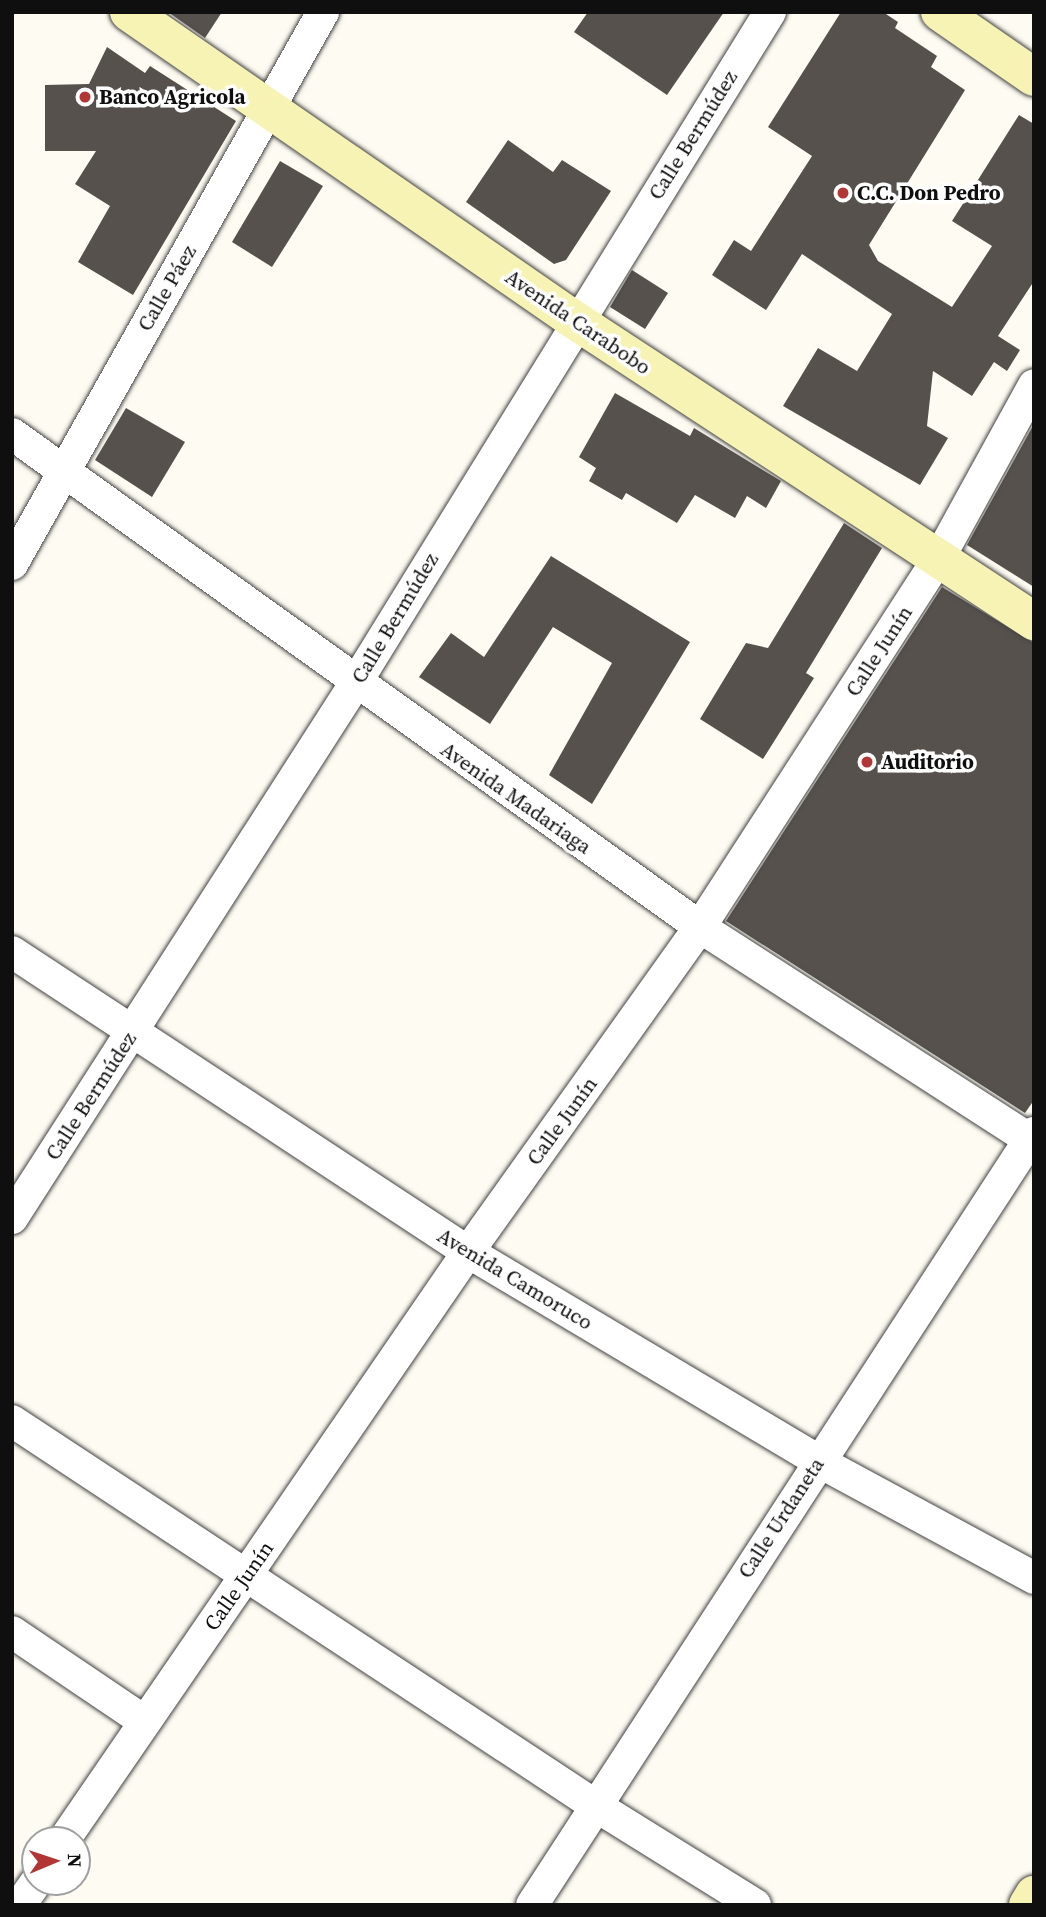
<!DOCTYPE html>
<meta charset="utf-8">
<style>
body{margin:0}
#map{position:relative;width:1046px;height:1917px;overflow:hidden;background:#fefcf2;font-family:"Source Serif 4",serif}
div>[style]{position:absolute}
.building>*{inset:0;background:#56514c}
.roads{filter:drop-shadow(0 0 2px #424242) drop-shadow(0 0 2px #424242)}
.street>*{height:32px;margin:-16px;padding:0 16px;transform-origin:16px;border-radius:16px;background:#fff}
.secondary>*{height:38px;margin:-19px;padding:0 19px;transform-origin:19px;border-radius:19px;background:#f7f3b4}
.dots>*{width:19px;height:19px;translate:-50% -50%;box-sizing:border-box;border:4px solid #fff;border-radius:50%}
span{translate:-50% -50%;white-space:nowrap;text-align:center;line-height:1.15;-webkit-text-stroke:7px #fff;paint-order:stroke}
.poi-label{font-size:21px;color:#0f0f0f;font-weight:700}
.left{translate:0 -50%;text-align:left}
.street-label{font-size:21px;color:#0f0f0f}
.frame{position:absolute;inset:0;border:14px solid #0f0f0f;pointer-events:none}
.north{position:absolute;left:21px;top:1826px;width:70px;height:70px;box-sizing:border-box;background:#fff;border:2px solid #9f9f9f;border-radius:50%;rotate:88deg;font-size:19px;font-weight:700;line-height:28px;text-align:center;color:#0f0f0f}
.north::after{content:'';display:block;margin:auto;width:24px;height:32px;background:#b13635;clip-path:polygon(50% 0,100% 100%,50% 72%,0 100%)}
</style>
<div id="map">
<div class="building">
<i style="clip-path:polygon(168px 12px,222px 12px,205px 38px)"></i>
<i style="clip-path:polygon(588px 12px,724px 12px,667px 95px,574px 32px)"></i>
<i style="clip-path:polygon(841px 12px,883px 12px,898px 22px,895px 28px,937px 56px,931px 67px,965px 90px,869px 245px,878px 261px,952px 307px,992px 246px,952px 221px,1019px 115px,1034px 124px,1034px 281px,998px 336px,1020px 350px,1007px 371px,994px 362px,972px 396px,933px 371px,927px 426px,948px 438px,920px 485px,783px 406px,818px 348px,857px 371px,892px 314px,802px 254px,766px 310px,712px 275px,734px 240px,751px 251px,812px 156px,768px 127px)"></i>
<i style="clip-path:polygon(107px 47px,145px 73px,150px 66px,236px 121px,133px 295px,78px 262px,110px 206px,75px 184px,96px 151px,45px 151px,45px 85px,89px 84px)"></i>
<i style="clip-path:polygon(508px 140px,553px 172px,562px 160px,611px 191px,566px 260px,554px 264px,466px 202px)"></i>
<i style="clip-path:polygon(280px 161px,323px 186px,272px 267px,232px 242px)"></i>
<i style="clip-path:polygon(632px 270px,668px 293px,645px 329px,610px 307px)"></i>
<i style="clip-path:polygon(615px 393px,690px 436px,694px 428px,781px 481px,766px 508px,747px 496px,735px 518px,695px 495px,677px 523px,626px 493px,622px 500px,589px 481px,596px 468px,579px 457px)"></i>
<i style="clip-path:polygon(126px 408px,185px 442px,152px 497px,95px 460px)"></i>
<i style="clip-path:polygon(1034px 424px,1034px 587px,967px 545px)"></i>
<i style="clip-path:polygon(844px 523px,882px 548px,806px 673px,814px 678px,763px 759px,700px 719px,746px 643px,768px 648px)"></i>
<i style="clip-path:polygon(551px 556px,690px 642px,592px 804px,549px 775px,612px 663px,553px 627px,490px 724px,419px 677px,451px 633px,484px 657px)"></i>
<i style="clip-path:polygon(942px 587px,1034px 643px,1034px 1100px,1025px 1113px,726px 921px)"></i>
</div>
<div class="roads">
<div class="street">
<i style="left:12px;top:434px;width:846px;rotate:35.62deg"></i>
<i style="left:700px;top:927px;width:397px;rotate:32.8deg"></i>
<i style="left:12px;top:564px;width:634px;rotate:-60.6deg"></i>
<i style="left:12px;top:952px;width:546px;rotate:33.34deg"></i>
<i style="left:468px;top:1252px;width:408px;rotate:30.8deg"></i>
<i style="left:818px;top:1461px;width:246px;rotate:28.4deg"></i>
<i style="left:12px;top:1218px;width:635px;rotate:-57.29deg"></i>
<i style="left:355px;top:684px;width:790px;rotate:-58.3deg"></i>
<i style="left:12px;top:1421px;width:696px;rotate:33.39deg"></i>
<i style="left:593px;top:1804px;width:191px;rotate:31.9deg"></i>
<i style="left:12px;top:1632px;width:159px;rotate:34deg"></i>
<i style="left:64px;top:1840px;width:713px;rotate:-55.51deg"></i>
<i style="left:468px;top:1252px;width:399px;rotate:-54.5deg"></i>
<i style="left:700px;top:927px;width:440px;rotate:-57.1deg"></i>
<i style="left:939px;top:558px;width:197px;rotate:-61.2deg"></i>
<i style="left:20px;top:1905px;width:28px;rotate:-55deg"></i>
<i style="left:532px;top:1905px;width:921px;rotate:-56.97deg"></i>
</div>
<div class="secondary">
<i style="left:129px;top:12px;width:543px;rotate:34.66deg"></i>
<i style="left:576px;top:321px;width:548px;rotate:33.23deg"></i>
<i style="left:940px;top:12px;width:114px;rotate:34.7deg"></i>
<i style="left:1028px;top:1905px;width:12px;rotate:-59deg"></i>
</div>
</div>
<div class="dots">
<i style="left:85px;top:97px;background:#b13635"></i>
<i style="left:843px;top:193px;background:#b13635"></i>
<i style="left:867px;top:762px;background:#b13635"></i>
</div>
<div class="poi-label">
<span class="left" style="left:99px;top:97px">Banco Agricola</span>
<span class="left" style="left:857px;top:193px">C.C. Don Pedro</span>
<span class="left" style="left:881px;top:762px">Auditorio</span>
</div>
<div class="street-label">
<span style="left:693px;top:135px;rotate:-58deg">Calle Bermúdez</span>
<span style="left:167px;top:288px;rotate:-60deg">Calle Páez</span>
<span style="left:578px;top:322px;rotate:34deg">Avenida Carabobo</span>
<span style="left:395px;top:618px;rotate:-59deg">Calle Bermúdez</span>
<span style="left:879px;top:651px;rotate:-57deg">Calle Junín</span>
<span style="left:516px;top:798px;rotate:35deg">Avenida Madariaga</span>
<span style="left:91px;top:1096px;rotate:-57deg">Calle Bermúdez</span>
<span style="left:562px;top:1121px;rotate:-54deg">Calle Junín</span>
<span style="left:515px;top:1279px;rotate:31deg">Avenida Camoruco</span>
<span style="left:781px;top:1518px;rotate:-57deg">Calle Urdaneta</span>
<span style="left:239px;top:1586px;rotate:-55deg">Calle Junín</span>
</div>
<div class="frame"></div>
<div class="north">N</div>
</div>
